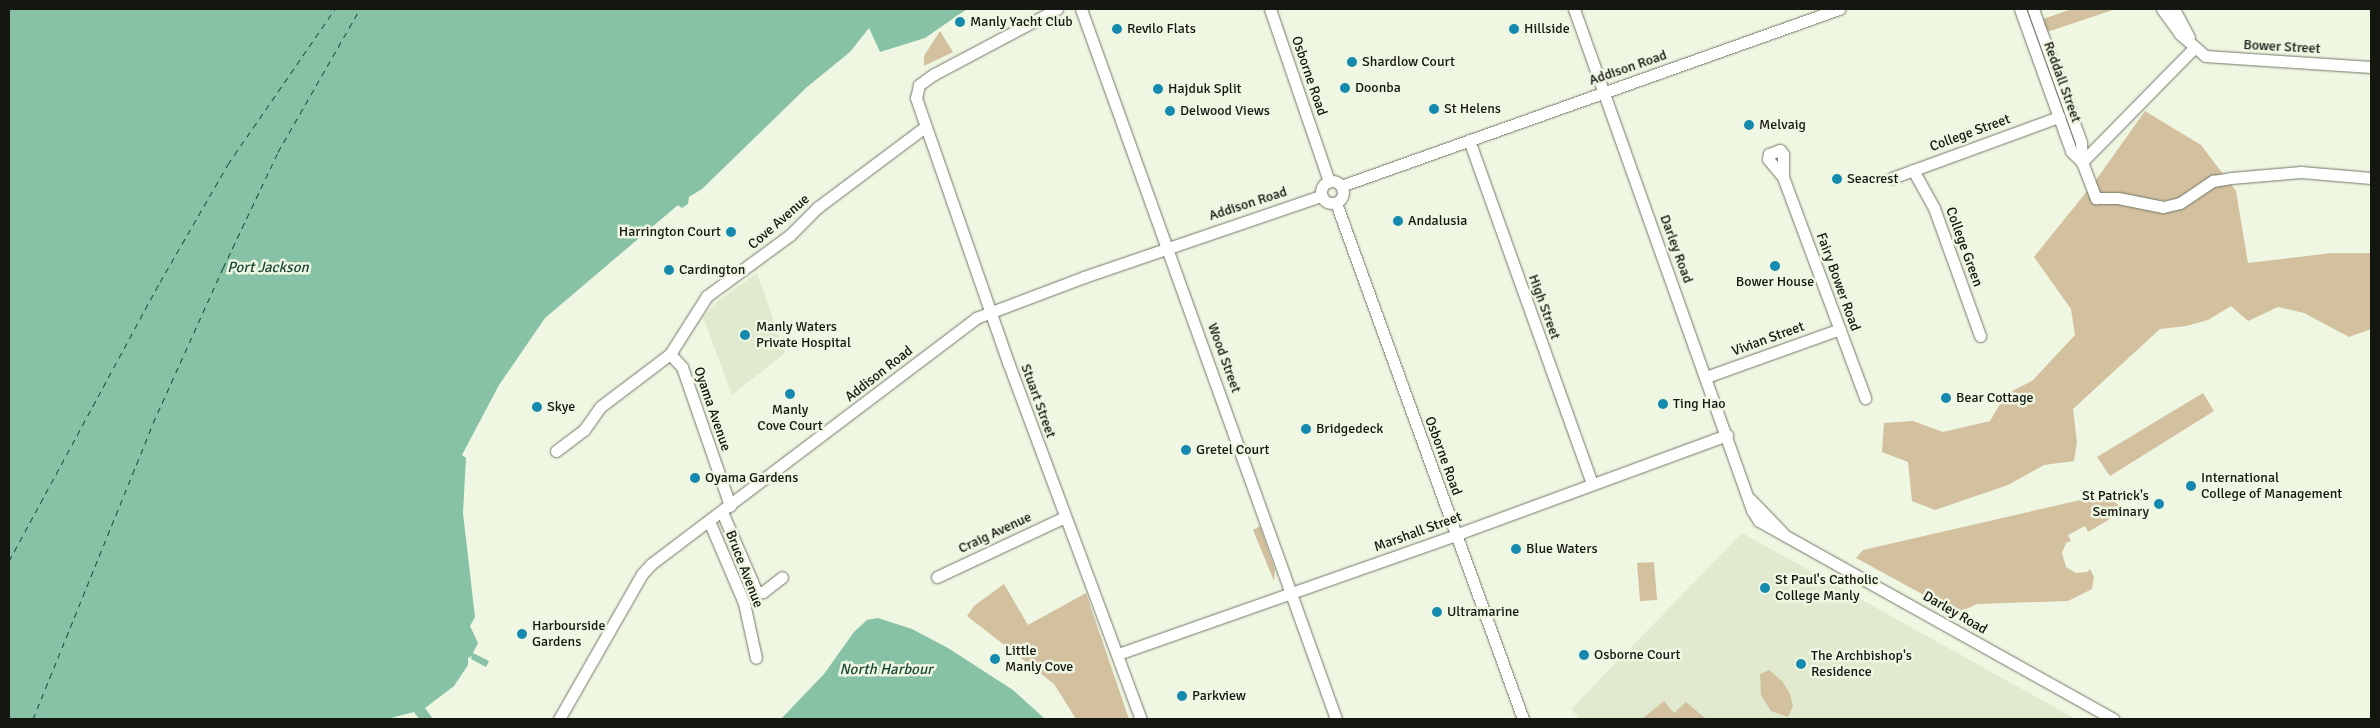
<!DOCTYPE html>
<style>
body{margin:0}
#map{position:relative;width:2380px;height:728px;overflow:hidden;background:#eff6e2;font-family:Signika,sans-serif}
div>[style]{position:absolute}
.built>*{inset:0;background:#e1eacf}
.green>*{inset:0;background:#d3c09f}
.water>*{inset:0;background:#87c2a6}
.ferry>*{height:1px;margin-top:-0.5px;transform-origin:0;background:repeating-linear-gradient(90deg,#1b4a37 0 6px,transparent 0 11px)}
.roads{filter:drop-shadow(0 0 1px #727867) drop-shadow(0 0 1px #727867)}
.minor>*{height:11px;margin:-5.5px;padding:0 5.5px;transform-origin:5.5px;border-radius:5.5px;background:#fff}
.minor>.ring{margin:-5.5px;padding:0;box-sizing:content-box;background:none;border:11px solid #fff;border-radius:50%}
.dots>*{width:14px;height:14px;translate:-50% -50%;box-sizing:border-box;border:2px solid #eff6e2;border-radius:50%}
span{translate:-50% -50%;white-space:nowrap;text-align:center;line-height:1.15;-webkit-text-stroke:5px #eff6e2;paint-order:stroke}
.poi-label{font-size:14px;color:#141610}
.left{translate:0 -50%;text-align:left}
.right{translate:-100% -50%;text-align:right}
.street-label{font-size:14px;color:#141610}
.water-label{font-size:15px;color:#1b4a37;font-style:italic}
.frame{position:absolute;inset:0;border:10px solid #141610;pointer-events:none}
</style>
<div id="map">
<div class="built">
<i style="clip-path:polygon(757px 273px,785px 353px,732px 395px,703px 317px,717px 302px)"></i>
<i style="clip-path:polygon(1742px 533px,2074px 718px,1580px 719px,1571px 709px)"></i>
</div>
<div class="green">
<i style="clip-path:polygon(2072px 9px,2116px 9px,2047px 32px,2043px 19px)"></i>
<i style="clip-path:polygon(940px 31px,953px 52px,924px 66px,924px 56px)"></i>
<i style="clip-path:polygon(2145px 111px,2201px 145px,2236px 191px,2248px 263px,2332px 253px,2371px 253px,2371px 329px,2349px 337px,2304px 313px,2278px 307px,2248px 321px,2231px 306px,2208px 320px,2186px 326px,2160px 329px,2073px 409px,2077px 442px,2074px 461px,2044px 465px,2008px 485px,1935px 510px,1912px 501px,1908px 462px,1882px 452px,1884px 423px,1913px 421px,1943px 432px,1990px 421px,2006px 394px,2032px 381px,2075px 335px,2071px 309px,2034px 257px,2096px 180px)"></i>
<i style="clip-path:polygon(2203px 393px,2214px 411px,2110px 476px,2097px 457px)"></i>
<i style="clip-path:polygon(2089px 498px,2115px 502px,2125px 510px,2088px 532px,2085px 526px,2068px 535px,2071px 541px,2066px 543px,2062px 553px,2066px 567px,2076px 573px,2087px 572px,2090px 569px,2094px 577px,2092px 589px,2068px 601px,1977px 604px,1957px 613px,1856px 558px,1863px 550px)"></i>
<i style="clip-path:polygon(1260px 526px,1275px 570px,1274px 581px,1253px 530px)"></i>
<i style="clip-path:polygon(1654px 562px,1657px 600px,1640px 601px,1637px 563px)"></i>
<i style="clip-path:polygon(1004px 584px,1028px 625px,1086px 593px,1129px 719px,1076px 719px,1054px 684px,967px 616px,974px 606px)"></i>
<i style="clip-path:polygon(1769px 670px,1782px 681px,1790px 694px,1793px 706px,1788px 717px,1771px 711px,1761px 695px,1760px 674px)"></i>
<i style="clip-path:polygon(1664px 701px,1674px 713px,1686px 702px,1706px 719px,1642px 719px)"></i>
</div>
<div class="water">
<i style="clip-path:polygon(9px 9px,967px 9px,925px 38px,880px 52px,869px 28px,850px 52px,807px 87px,702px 189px,689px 197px,688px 204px,682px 208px,678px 205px,545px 318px,499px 385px,462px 455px,466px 458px,463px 513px,475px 617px,470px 626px,478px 643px,473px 653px,489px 661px,486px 667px,471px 659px,472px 656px,468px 658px,468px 665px,454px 686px,425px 708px,433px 719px,419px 719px,414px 712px,387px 719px,9px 719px)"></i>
<i style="clip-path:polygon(878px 618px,912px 629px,948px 648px,1013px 690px,1045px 719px,781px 719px,824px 674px,854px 632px,867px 620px)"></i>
</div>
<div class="ferry">
<i style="left:9px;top:561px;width:317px;rotate:-61.6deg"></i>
<i style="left:160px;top:282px;width:136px;rotate:-60deg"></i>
<i style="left:228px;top:164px;width:188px;rotate:-55.4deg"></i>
<i style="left:33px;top:719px;width:319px;rotate:-67.9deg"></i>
<i style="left:153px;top:423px;width:170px;rotate:-65.7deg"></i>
<i style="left:223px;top:268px;width:128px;rotate:-64.6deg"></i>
<i style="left:278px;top:152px;width:165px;rotate:-60.2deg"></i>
</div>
<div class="roads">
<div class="minor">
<i style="left:1057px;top:9px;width:139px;rotate:152.1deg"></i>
<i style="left:934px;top:74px;width:19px;rotate:144deg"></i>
<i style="left:919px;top:85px;width:13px;rotate:103deg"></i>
<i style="left:916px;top:98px;width:280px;rotate:70.8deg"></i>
<i style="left:1008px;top:362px;width:381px;rotate:69.6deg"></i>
<i style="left:1081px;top:9px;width:754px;rotate:70.24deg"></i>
<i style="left:1270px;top:9px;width:182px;rotate:71.1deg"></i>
<i style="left:1574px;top:9px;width:532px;rotate:70.44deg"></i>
<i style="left:1752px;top:510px;width:13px;rotate:58deg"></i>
<i style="left:1759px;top:521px;width:406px;rotate:29.2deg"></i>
<i style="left:2020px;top:9px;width:151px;rotate:70.2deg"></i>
<i style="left:2071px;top:151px;width:16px;rotate:45deg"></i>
<i style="left:2033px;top:9px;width:141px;rotate:70.2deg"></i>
<i style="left:2081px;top:142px;width:20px;rotate:87deg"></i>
<i style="left:2082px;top:162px;width:39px;rotate:69deg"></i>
<i style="left:2096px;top:198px;width:22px"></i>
<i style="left:2118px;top:198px;width:46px;rotate:11.3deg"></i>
<i style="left:2163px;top:207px;width:17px;rotate:-13deg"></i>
<i style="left:2180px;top:203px;width:40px;rotate:-34deg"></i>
<i style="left:2213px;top:181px;width:18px;rotate:-9deg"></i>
<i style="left:2231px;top:178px;width:70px;rotate:-4.9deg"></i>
<i style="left:2301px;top:172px;width:70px;rotate:4.9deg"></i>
<i style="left:2162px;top:9px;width:31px;rotate:54deg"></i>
<i style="left:2180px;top:34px;width:33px;rotate:41deg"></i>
<i style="left:2205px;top:56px;width:166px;rotate:3.8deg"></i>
<i style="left:2174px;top:9px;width:32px;rotate:62deg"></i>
<i style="left:1469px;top:140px;width:365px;rotate:70.3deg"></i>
<i style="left:2082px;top:162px;width:160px;rotate:-45.5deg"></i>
<i style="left:1913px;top:170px;width:43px;rotate:61.1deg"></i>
<i style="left:1934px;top:208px;width:136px;rotate:70.2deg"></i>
<i style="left:1783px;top:177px;width:23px;rotate:-90deg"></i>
<i style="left:1783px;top:154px;width:5px;rotate:-127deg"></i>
<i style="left:1780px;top:150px;width:12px;rotate:160deg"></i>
<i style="left:1769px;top:154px;width:5px;rotate:101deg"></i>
<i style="left:1768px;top:159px;width:23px;rotate:50deg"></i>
<i style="left:1783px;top:177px;width:236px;rotate:69.6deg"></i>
<i style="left:1892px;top:178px;width:178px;rotate:-20.1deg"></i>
<i class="ring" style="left:1321px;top:181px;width:11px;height:11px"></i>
<i style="left:1341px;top:186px;width:529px;rotate:-19.57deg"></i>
<i style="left:1336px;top:203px;width:549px;rotate:70.08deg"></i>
<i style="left:670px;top:354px;width:69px;rotate:-57.5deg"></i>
<i style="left:707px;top:296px;width:103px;rotate:-36.3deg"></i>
<i style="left:790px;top:235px;width:40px;rotate:-45deg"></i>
<i style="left:818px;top:207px;width:134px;rotate:-36.8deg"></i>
<i style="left:1706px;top:377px;width:142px;rotate:-19.7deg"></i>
<i style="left:556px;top:451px;width:35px;rotate:-37deg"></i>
<i style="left:584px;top:430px;width:28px;rotate:-55deg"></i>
<i style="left:600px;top:407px;width:88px;rotate:-37.1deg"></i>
<i style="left:670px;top:354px;width:18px;rotate:47deg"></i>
<i style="left:682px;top:367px;width:147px;rotate:70.9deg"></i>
<i style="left:1750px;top:499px;width:47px;rotate:45.9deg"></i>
<i style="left:722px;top:512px;width:88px;rotate:66.6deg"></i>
<i style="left:757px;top:593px;width:6px;rotate:-9deg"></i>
<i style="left:763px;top:592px;width:24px;rotate:-38deg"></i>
<i style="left:709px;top:521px;width:89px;rotate:66.9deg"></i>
<i style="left:744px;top:603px;width:56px;rotate:77.7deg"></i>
<i style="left:937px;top:577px;width:141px;rotate:-25.1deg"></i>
<i style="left:1118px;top:654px;width:357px;rotate:-19.4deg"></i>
<i style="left:1455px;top:535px;width:290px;rotate:-20.2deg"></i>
<i style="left:559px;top:719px;width:167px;rotate:-60.2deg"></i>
<i style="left:642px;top:574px;width:13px;rotate:-48deg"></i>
<i style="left:651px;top:564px;width:408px;rotate:-37.1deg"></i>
<i style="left:976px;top:318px;width:116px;rotate:-20.8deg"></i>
<i style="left:1084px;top:277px;width:250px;rotate:-18.9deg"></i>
</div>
</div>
<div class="dots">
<i style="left:960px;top:22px;background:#168aae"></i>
<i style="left:1117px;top:29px;background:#168aae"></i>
<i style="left:1514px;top:29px;background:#168aae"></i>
<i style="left:1352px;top:62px;background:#168aae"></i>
<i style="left:1345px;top:88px;background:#168aae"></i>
<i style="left:1158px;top:89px;background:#168aae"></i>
<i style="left:1434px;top:109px;background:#168aae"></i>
<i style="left:1170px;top:111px;background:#168aae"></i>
<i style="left:1749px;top:125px;background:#168aae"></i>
<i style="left:1837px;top:179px;background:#168aae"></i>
<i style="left:1398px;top:221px;background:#168aae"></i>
<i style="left:731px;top:232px;background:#168aae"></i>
<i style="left:1775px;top:266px;background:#168aae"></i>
<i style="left:669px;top:270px;background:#168aae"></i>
<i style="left:745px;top:335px;background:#168aae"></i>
<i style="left:790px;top:394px;background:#168aae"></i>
<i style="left:1946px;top:398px;background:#168aae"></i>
<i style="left:1663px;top:404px;background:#168aae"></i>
<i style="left:537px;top:407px;background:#168aae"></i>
<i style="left:1306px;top:429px;background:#168aae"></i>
<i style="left:1186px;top:450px;background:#168aae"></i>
<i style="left:695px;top:478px;background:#168aae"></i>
<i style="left:2191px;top:486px;background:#168aae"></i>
<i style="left:2159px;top:504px;background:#168aae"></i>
<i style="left:1516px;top:549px;background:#168aae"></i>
<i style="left:1765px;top:588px;background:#168aae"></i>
<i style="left:1437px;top:612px;background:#168aae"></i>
<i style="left:522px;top:634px;background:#168aae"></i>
<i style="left:1584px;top:655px;background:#168aae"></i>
<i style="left:995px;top:659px;background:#168aae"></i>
<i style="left:1801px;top:664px;background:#168aae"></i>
<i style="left:1182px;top:696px;background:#168aae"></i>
</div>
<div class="poi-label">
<span class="left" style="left:970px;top:22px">Manly Yacht Club</span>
<span class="left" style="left:1127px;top:29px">Revilo Flats</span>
<span class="left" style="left:1524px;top:29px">Hillside</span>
<span class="left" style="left:1362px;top:62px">Shardlow Court</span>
<span class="left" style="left:1355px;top:88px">Doonba</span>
<span class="left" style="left:1168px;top:89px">Hajduk Split</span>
<span class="left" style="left:1444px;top:109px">St Helens</span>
<span class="left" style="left:1180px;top:111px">Delwood Views</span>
<span class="left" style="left:1759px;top:125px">Melvaig</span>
<span class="left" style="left:1847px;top:179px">Seacrest</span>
<span class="left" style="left:1408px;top:221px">Andalusia</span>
<span class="right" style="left:721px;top:232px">Harrington Court</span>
<span class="left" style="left:679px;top:270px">Cardington</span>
<span style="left:1775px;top:282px">Bower House</span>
<span class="left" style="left:756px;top:335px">Manly Waters<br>Private Hospital</span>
<span class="left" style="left:1956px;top:398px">Bear Cottage</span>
<span class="left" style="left:1673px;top:404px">Ting Hao</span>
<span class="left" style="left:547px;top:407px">Skye</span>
<span style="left:790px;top:418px">Manly<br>Cove Court</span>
<span class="left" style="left:1316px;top:429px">Bridgedeck</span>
<span class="left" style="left:1196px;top:450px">Gretel Court</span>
<span class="left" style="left:705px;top:478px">Oyama Gardens</span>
<span class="left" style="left:2201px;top:486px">International<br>College of Management</span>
<span class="right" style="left:2149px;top:504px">St Patrick's<br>Seminary</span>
<span class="left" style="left:1526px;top:549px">Blue Waters</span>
<span class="left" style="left:1775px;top:588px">St Paul's Catholic<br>College Manly</span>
<span class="left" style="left:1447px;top:612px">Ultramarine</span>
<span class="left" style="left:532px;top:634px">Harbourside<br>Gardens</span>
<span class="left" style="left:1005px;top:659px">Little<br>Manly Cove</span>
<span class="left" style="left:1594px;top:655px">Osborne Court</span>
<span class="left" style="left:1811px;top:664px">The Archbishop's<br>Residence</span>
<span class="left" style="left:1192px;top:696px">Parkview</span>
</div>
<div class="street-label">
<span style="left:2282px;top:47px;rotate:3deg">Bower Street</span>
<span style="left:1628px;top:68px;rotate:-19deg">Addison Road</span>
<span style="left:1309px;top:76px;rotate:71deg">Osborne Road</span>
<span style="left:2062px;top:82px;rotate:70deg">Reddall Street</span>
<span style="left:1970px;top:133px;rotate:-20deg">College Street</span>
<span style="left:1248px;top:204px;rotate:-18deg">Addison Road</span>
<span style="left:779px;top:222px;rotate:-41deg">Cove Avenue</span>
<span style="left:1964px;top:247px;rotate:70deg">College Green</span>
<span style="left:1676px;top:249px;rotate:70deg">Darley Road</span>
<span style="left:1838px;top:282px;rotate:70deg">Fairy Bower Road</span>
<span style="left:1544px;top:307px;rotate:70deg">High Street</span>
<span style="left:1768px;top:339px;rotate:-20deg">Vivian Street</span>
<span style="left:1224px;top:358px;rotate:70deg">Wood Street</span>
<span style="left:879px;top:374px;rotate:-38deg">Addison Road</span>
<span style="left:1038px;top:401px;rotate:70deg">Stuart Street</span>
<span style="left:712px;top:409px;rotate:71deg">Oyama Avenue</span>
<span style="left:1443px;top:456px;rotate:70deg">Osborne Road</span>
<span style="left:1418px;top:532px;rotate:-20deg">Marshall Street</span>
<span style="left:995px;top:533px;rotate:-25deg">Craig Avenue</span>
<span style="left:744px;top:569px;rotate:69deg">Bruce Avenue</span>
<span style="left:1955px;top:613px;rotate:30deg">Darley Road</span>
</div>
<div class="water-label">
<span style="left:268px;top:268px">Port Jackson</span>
<span style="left:886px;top:670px">North Harbour</span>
</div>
<div class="frame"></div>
</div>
